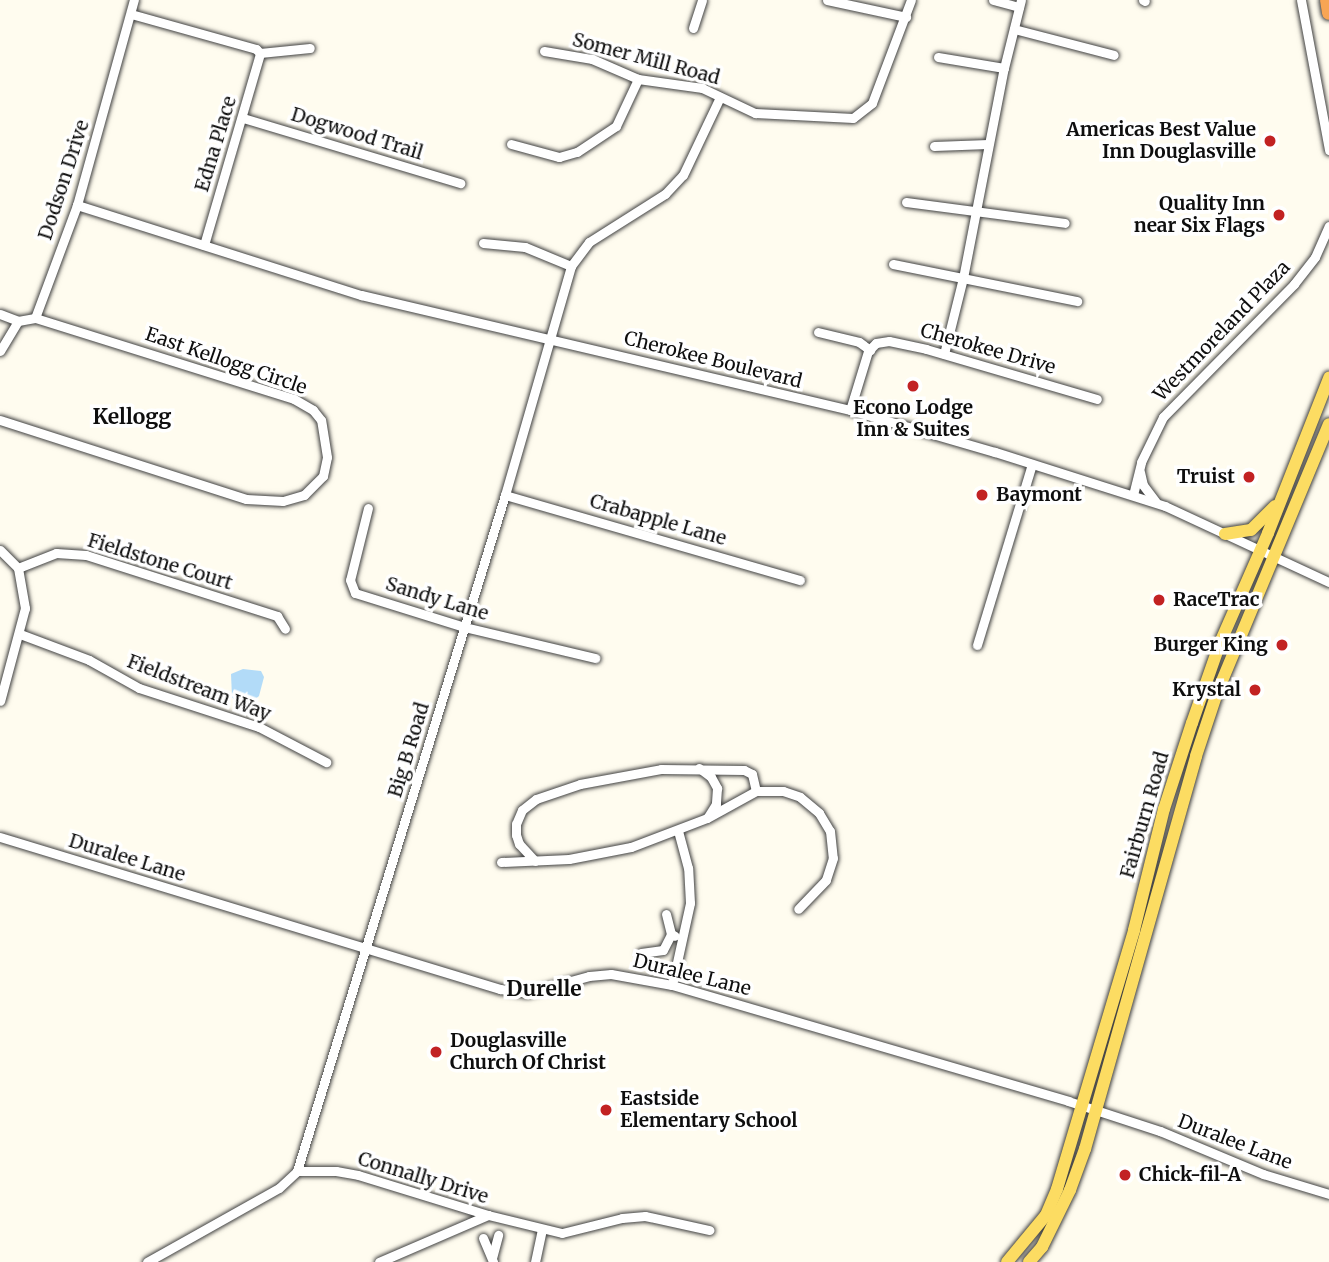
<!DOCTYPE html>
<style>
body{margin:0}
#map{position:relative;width:1329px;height:1262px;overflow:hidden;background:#fffcef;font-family:Merriweather,serif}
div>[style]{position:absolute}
.water>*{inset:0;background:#b2dbf8}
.roads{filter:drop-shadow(0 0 2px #414141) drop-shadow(0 0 2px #414141)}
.minor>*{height:9px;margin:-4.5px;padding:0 4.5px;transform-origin:4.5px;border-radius:4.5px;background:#fff}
.major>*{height:12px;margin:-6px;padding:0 6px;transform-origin:6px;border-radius:6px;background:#fcdc62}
.highway>*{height:14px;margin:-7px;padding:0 7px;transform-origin:7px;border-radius:7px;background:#f8a554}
.dots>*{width:19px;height:19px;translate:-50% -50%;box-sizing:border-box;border:4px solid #fff;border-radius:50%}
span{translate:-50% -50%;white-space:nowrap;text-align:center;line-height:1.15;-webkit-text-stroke:7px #fff;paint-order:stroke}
.street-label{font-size:19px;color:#0e0e0e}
.poi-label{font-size:19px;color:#0e0e0e;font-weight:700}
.right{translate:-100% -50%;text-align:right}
.left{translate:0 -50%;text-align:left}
.neighbourhood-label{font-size:21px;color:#0e0e0e;font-weight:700}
</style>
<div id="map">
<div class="water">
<i style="clip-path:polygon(243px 669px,261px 671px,264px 677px,259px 696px,247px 706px,236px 703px,232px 697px,231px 674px)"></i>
</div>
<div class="roads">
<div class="minor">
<i style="left:827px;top:0;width:81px;rotate:12.1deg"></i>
<i style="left:993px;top:0;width:27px;rotate:15deg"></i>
<i style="left:1143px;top:0;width:2px;rotate:27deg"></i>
<i style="left:1301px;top:0;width:153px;rotate:79.4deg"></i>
<i style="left:131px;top:14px;width:130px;rotate:15.6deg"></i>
<i style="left:256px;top:49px;width:6px;rotate:45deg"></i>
<i style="left:260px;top:53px;width:50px;rotate:-5.7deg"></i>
<i style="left:693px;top:28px;width:29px;rotate:-72deg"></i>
<i style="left:1014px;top:29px;width:103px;rotate:14.6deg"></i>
<i style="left:544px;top:51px;width:49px;rotate:9.5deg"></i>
<i style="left:592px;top:59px;width:50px;rotate:23.5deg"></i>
<i style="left:638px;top:79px;width:65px;rotate:8deg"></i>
<i style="left:702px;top:88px;width:59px;rotate:25.3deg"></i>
<i style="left:755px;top:113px;width:98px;rotate:2.9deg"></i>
<i style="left:853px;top:118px;width:24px;rotate:-38deg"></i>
<i style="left:872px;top:103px;width:110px;rotate:-69.3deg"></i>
<i style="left:938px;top:57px;width:67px;rotate:9.5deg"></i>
<i style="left:243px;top:118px;width:227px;rotate:16.7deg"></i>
<i style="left:511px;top:144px;width:50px;rotate:15.2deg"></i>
<i style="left:559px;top:157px;width:19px;rotate:-16deg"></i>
<i style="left:577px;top:152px;width:47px;rotate:-33.7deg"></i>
<i style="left:616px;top:126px;width:52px;rotate:-64.9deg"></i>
<i style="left:934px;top:146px;width:54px;rotate:-2.1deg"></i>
<i style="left:906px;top:202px;width:160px;rotate:7.5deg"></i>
<i style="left:77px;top:205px;width:298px;rotate:17.6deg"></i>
<i style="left:361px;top:295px;width:502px;rotate:13.23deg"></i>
<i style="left:850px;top:410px;width:151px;rotate:16.2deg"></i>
<i style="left:995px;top:452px;width:178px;rotate:17.6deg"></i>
<i style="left:1165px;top:506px;width:181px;rotate:24.9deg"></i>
<i style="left:483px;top:243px;width:42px;rotate:5.4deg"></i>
<i style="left:525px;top:247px;width:50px;rotate:22.4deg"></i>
<i style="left:204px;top:245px;width:200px;rotate:-73.7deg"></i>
<i style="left:893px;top:264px;width:188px;rotate:11.4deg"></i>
<i style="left:0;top:314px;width:19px;rotate:21deg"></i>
<i style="left:818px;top:332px;width:42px;rotate:13.7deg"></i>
<i style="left:859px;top:342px;width:14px;rotate:36deg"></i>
<i style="left:0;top:351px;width:35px;rotate:-59deg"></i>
<i style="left:18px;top:321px;width:17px;rotate:-10deg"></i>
<i style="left:35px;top:318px;width:121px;rotate:-69.6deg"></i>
<i style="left:77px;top:205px;width:213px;rotate:-74.5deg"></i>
<i style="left:944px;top:354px;width:78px;rotate:-76deg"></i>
<i style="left:963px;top:278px;width:214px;rotate:-79deg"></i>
<i style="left:1004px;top:68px;width:70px;rotate:-76deg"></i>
<i style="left:850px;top:410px;width:62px;rotate:-73deg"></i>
<i style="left:868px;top:351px;width:11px;rotate:-45deg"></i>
<i style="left:876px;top:343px;width:13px;rotate:-9deg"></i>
<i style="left:889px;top:341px;width:38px;rotate:12deg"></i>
<i style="left:926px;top:349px;width:178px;rotate:16.3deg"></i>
<i style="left:0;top:420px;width:258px;rotate:17.8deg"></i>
<i style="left:246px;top:499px;width:37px;rotate:3deg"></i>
<i style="left:283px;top:501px;width:22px;rotate:-16deg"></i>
<i style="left:304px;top:495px;width:27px;rotate:-45deg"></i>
<i style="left:323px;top:476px;width:19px;rotate:-78deg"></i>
<i style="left:327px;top:457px;width:37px;rotate:-99deg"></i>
<i style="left:321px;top:420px;width:13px;rotate:-129deg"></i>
<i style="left:313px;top:410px;width:22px;rotate:-150deg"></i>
<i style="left:294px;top:399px;width:271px;rotate:-162.6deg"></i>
<i style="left:1140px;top:472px;width:13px;rotate:77deg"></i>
<i style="left:1143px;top:485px;width:21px;rotate:53deg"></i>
<i style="left:505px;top:495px;width:307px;rotate:16.1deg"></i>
<i style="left:1133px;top:495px;width:34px;rotate:-76deg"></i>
<i style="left:1141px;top:462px;width:50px;rotate:-63.9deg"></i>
<i style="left:1163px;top:417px;width:187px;rotate:-45.4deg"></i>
<i style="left:1294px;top:284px;width:34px;rotate:-52deg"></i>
<i style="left:1315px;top:257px;width:34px;rotate:-66deg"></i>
<i style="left:368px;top:508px;width:74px;rotate:104deg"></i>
<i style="left:350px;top:580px;width:14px;rotate:69deg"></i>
<i style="left:355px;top:593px;width:114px;rotate:17.3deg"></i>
<i style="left:464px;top:627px;width:135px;rotate:13.3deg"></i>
<i style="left:0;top:550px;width:25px;rotate:45deg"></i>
<i style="left:18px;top:568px;width:41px;rotate:80.1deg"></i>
<i style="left:25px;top:608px;width:96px;rotate:105deg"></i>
<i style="left:18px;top:568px;width:41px;rotate:-21.5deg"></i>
<i style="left:56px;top:553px;width:30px;rotate:4deg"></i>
<i style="left:86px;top:555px;width:201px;rotate:17.7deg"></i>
<i style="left:277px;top:616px;width:15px;rotate:58deg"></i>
<i style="left:20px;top:634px;width:74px;rotate:20.6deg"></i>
<i style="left:89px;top:660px;width:57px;rotate:29.2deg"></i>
<i style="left:139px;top:688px;width:126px;rotate:18deg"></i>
<i style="left:259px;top:727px;width:76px;rotate:27.6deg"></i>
<i style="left:977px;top:645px;width:189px;rotate:-73.1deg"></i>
<i style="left:699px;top:768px;width:15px;rotate:37deg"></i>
<i style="left:711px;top:777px;width:13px;rotate:61deg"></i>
<i style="left:717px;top:788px;width:16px;rotate:94deg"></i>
<i style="left:716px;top:804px;width:15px;rotate:122deg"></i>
<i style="left:0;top:837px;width:523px;rotate:16.91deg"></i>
<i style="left:500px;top:989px;width:27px;rotate:8deg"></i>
<i style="left:527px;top:993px;width:64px;rotate:-15.3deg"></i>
<i style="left:589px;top:976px;width:22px;rotate:-5deg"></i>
<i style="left:611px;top:974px;width:62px;rotate:10.2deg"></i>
<i style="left:672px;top:985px;width:413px;rotate:16.3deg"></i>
<i style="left:1068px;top:1101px;width:97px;rotate:18.1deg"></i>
<i style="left:1160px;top:1131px;width:112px;rotate:22.7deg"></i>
<i style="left:1263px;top:1174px;width:69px;rotate:16.9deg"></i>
<i style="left:535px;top:861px;width:23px;rotate:-133deg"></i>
<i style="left:519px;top:844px;width:9px;rotate:-108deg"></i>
<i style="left:516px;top:835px;width:11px;rotate:-90deg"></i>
<i style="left:516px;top:824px;width:15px;rotate:-67deg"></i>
<i style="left:522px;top:810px;width:18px;rotate:-38deg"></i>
<i style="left:536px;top:799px;width:46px;rotate:-18.8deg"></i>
<i style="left:580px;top:784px;width:82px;rotate:-10.5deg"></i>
<i style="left:661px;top:769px;width:83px;rotate:0.7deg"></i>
<i style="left:744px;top:770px;width:9px;rotate:27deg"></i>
<i style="left:752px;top:774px;width:17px;rotate:77deg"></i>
<i style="left:501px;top:862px;width:68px;rotate:-2.5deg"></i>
<i style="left:569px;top:859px;width:63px;rotate:-11deg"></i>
<i style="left:631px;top:847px;width:81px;rotate:-20.9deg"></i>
<i style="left:707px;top:818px;width:56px;rotate:-28.9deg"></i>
<i style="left:756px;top:791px;width:27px"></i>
<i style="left:783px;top:791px;width:18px;rotate:19deg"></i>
<i style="left:800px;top:797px;width:25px;rotate:40deg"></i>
<i style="left:819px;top:813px;width:21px;rotate:59deg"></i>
<i style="left:830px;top:831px;width:27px;rotate:84deg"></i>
<i style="left:833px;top:858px;width:23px;rotate:108deg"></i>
<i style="left:826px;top:880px;width:40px;rotate:134deg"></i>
<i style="left:666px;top:914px;width:21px;rotate:76deg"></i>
<i style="left:671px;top:934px;width:4px;rotate:27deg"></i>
<i style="left:641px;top:953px;width:22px;rotate:-8deg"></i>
<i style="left:663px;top:950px;width:18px;rotate:-63deg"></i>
<i style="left:672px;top:985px;width:84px;rotate:-77.6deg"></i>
<i style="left:690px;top:903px;width:35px;rotate:-93deg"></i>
<i style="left:688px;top:868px;width:38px;rotate:-105deg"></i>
<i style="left:297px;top:1171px;width:707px;rotate:-72.9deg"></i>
<i style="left:505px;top:495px;width:238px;rotate:-73.9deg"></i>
<i style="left:571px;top:266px;width:30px;rotate:-53deg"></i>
<i style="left:589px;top:242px;width:90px;rotate:-32.3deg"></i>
<i style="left:665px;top:194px;width:26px;rotate:-47deg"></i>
<i style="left:683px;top:175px;width:86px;rotate:-64.6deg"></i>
<i style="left:483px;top:1238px;width:26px;rotate:67deg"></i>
<i style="left:492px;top:1258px;width:24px;rotate:-75deg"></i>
<i style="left:147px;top:1262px;width:151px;rotate:-29.3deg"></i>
<i style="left:279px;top:1188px;width:25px;rotate:-43deg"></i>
<i style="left:297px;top:1171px;width:39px"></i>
<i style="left:336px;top:1171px;width:22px;rotate:10deg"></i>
<i style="left:358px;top:1175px;width:136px;rotate:17.1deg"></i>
<i style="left:488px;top:1215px;width:76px;rotate:13.7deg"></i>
<i style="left:562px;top:1233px;width:62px;rotate:-14deg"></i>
<i style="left:622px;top:1218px;width:23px;rotate:-5deg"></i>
<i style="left:645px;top:1216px;width:66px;rotate:12.3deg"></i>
<i style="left:379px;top:1262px;width:119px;rotate:-23.3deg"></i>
<i style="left:535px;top:1262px;width:33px;rotate:-78deg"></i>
</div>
<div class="major">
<i style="left:1225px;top:534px;width:26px;rotate:-9deg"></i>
<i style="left:1251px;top:530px;width:34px;rotate:-45deg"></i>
<i style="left:1007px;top:1262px;width:61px;rotate:-50.3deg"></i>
<i style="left:1046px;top:1215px;width:28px;rotate:-67deg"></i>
<i style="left:1057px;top:1189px;width:270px;rotate:-73.4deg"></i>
<i style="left:1134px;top:930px;width:125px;rotate:-76.1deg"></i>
<i style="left:1164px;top:809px;width:90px;rotate:-72deg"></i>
<i style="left:1192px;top:723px;width:85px;rotate:-70.7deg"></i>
<i style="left:1220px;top:643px;width:120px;rotate:-66.4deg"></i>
<i style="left:1268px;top:533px;width:167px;rotate:-68.5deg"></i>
<i style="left:1029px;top:1262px;width:20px;rotate:-49deg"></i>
<i style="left:1042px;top:1247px;width:64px;rotate:-63.8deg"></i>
<i style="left:1070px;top:1190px;width:44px;rotate:-69.9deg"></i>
<i style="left:1085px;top:1149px;width:408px;rotate:-74.2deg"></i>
<i style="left:1196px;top:756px;width:66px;rotate:-71.6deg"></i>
<i style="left:1217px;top:693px;width:291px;rotate:-67.4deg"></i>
</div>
<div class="highway">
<i style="left:1327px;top:0;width:13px;rotate:81deg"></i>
</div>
</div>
<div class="dots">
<i style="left:1270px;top:141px;background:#c22223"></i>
<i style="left:1279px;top:215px;background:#c22223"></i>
<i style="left:913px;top:386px;background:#c22223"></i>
<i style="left:1249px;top:477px;background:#c22223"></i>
<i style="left:982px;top:495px;background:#c22223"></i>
<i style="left:1159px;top:600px;background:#c22223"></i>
<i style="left:1282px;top:645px;background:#c22223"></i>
<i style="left:1255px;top:690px;background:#c22223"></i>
<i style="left:436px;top:1052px;background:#c22223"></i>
<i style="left:606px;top:1110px;background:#c22223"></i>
<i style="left:1125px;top:1175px;background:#c22223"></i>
</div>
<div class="street-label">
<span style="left:646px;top:59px;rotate:15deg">Somer Mill Road</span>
<span style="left:357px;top:134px;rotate:17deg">Dogwood Trail</span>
<span style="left:216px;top:144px;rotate:-73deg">Edna Place</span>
<span style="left:64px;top:180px;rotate:-72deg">Dodson Drive</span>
<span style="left:1222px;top:331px;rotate:-46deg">Westmoreland Plaza</span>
<span style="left:988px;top:349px;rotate:16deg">Cherokee Drive</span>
<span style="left:713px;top:360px;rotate:14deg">Cherokee Boulevard</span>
<span style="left:226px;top:361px;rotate:19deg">East Kellogg Circle</span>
<span style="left:658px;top:520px;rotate:16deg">Crabapple Lane</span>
<span style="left:160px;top:562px;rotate:17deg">Fieldstone Court</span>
<span style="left:437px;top:599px;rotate:17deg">Sandy Lane</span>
<span style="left:199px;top:688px;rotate:21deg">Fieldstream Way</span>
<span style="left:409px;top:750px;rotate:-73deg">Big B Road</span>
<span style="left:1145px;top:815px;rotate:-74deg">Fairburn Road</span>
<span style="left:127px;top:858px;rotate:17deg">Duralee Lane</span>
<span style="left:692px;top:975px;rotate:14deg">Duralee Lane</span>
<span style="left:1235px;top:1142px;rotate:21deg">Duralee Lane</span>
<span style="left:423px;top:1178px;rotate:17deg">Connally Drive</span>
</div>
<div class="poi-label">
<span class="right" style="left:1256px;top:141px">Americas Best Value<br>Inn Douglasville</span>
<span class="right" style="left:1265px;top:215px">Quality Inn<br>near Six Flags</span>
<span style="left:913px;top:419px">Econo Lodge<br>Inn &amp; Suites</span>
<span class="right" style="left:1235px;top:477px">Truist</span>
<span class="left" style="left:996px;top:495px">Baymont</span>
<span class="left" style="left:1173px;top:600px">RaceTrac</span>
<span class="right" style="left:1268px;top:645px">Burger King</span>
<span class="right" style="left:1241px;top:690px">Krystal</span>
<span class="left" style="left:450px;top:1052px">Douglasville<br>Church Of Christ</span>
<span class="left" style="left:620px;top:1110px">Eastside<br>Elementary School</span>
<span class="left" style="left:1139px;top:1175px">Chick-fil-A</span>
</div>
<div class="neighbourhood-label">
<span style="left:132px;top:417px">Kellogg</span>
<span style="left:544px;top:989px">Durelle</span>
</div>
</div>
